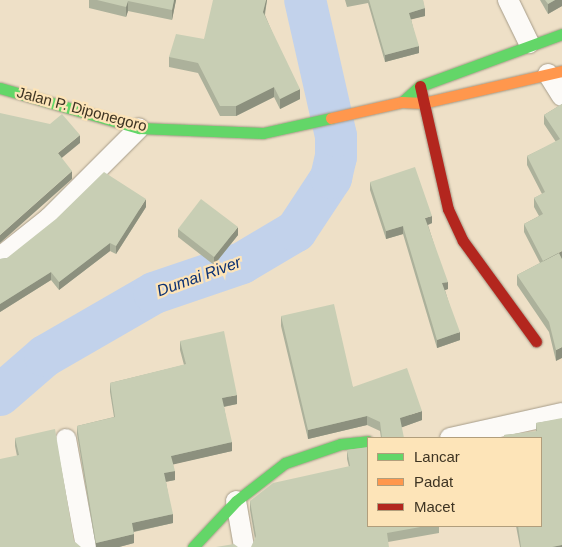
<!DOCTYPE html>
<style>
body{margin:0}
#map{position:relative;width:562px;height:547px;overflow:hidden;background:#eee0c7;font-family:Helvetica,sans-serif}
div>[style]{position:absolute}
.river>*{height:42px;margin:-21px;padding:0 21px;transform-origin:21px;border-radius:21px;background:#c2d2eb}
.roads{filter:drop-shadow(0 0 1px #a69c89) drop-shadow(0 0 1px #a69c89)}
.street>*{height:20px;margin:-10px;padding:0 10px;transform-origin:10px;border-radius:10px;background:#fcfaf7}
.fast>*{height:11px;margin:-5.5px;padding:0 5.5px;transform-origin:5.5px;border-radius:5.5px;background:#63d668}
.slow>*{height:11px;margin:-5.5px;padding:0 5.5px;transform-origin:5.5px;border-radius:5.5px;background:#ff974d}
.jam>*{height:11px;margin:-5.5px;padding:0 5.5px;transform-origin:5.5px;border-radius:5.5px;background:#b3261e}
.wall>*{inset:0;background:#acb19b}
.shaded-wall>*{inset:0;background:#8c907e}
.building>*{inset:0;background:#c8ceb4}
span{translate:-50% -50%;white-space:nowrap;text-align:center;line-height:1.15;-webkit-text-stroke:4.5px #fde4b8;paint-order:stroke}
.street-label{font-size:15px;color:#3e3423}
.water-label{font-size:16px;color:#0b3173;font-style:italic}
.legend{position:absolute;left:367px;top:437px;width:175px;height:90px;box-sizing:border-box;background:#fde4b8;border:1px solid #b19e7c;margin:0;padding:6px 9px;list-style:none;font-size:15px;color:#3e3423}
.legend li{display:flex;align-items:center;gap:10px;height:25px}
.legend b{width:25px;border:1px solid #b19e7c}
</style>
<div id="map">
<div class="river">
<i style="left:0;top:395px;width:60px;rotate:-40.9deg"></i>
<i style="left:45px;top:356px;width:126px;rotate:-30deg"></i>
<i style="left:154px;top:293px;width:93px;rotate:-18.8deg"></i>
<i style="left:242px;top:263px;width:63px;rotate:-30.7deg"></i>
<i style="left:296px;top:231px;width:64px;rotate:-56.6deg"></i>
<i style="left:331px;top:178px;width:22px;rotate:-77deg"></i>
<i style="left:336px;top:157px;width:21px;rotate:-90deg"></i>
<i style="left:336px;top:136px;width:139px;rotate:-102.8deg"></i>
</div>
<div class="roads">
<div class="street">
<i style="left:508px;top:0;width:48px;rotate:64deg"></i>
<i style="left:548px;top:74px;width:26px;rotate:58deg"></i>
<i style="left:0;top:257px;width:63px;rotate:-38.5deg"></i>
<i style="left:49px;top:218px;width:127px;rotate:-45deg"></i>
<i style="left:450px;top:438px;width:115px;rotate:-12.6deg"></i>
<i style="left:66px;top:439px;width:110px;rotate:79.5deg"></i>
<i style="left:236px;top:501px;width:47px;rotate:80.1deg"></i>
</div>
<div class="fast">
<i style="left:0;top:88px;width:145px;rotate:16.1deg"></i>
<i style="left:139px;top:128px;width:124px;rotate:2.3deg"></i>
<i style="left:263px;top:133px;width:70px;rotate:-12.4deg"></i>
<i style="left:402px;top:102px;width:24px;rotate:-42deg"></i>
<i style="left:420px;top:86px;width:151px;rotate:-20.1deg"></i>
<i style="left:193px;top:547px;width:63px;rotate:-46.9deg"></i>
<i style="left:236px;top:501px;width:62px;rotate:-37.8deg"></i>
<i style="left:285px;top:463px;width:59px;rotate:-18.7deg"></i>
<i style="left:341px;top:444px;width:27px;rotate:-6deg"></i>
</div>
<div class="slow">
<i style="left:331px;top:118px;width:73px;rotate:-12.7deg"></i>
<i style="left:402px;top:102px;width:21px;rotate:3deg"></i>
<i style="left:423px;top:103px;width:143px;rotate:-13deg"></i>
</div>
<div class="jam">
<i style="left:420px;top:86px;width:126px;rotate:77.2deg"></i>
<i style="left:448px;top:209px;width:35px;rotate:65deg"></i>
<i style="left:463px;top:241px;width:124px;rotate:53.9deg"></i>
</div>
</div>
<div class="wall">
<i style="clip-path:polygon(89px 0,176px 0,172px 20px,128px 11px,126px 17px,89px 8px)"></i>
<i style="clip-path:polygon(267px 0,265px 15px,300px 99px,280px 109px,274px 97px,236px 116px,220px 116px,198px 73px,169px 67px,169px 57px,204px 39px)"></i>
<i style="clip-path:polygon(345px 0,423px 0,425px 16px,411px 19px,419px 53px,385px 62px,368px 3px,347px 7px)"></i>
<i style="clip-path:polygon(540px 0,562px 0,562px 6px,548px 14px)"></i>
<i style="clip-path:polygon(562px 104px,556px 361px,549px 332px,517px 285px,517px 275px,540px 263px,524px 232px,524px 224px,539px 216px,534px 207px,534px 198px,542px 194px,527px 165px,527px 156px,556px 142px,544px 124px,544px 115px)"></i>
<i style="clip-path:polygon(370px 182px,432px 223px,428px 225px,448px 289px,445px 290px,460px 340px,437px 348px,403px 234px,386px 239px,370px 190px)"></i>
<i style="clip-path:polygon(146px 207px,116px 254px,110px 251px,59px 290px,51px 280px,0 312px,0 259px,7px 258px)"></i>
<i style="clip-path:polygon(178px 229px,238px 235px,214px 265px,178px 237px)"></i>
<i style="clip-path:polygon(281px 316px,353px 387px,422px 420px,402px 427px,381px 438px,380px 431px,367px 425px,308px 439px,281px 326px)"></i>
<i style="clip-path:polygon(180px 341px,237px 404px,224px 407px,232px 451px,173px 464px,175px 480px,166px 482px,173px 523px,134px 532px,134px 543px,119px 547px,96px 547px,77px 434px,77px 426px,114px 417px,110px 392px,110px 383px,184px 365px,180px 350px)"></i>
<i style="clip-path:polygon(562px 419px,562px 547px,520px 547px,516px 526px,541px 526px,541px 438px,504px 438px,504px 435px,536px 432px,536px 423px)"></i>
<i style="clip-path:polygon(15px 438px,74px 541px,0 547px,17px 456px,15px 446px)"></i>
<i style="clip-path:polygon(347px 450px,368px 526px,439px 526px,439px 533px,388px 542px,255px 539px,250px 510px,250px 501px,349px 467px,347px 459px)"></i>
</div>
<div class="shaded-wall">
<i style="clip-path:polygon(174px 0,176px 0,172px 20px,172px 10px)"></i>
<i style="clip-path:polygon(266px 0,267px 0,263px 22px,263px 12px)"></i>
<i style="clip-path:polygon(555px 0,562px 0,562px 6px,548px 14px,548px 4px)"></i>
<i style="clip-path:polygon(128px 1px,128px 11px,126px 17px,126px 7px)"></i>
<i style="clip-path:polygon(425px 8px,425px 16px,409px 20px,409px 13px)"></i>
<i style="clip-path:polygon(419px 46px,419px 53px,385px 62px,385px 55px)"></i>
<i style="clip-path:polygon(274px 87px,274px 97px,236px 116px,236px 106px)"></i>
<i style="clip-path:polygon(300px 89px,300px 99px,280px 109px,280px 99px)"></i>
<i style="clip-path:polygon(80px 135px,80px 143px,58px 161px,58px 153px)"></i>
<i style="clip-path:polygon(72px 171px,72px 179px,0 243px,0 235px)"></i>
<i style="clip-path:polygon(146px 199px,146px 207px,116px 254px,116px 246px)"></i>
<i style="clip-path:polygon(432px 216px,432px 223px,425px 226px,425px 218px)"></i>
<i style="clip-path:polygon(403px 226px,403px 234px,386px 239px,386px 231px)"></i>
<i style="clip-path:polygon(238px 227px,238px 235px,214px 265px,214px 257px)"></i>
<i style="clip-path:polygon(110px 243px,110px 251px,59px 290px,59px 282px)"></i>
<i style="clip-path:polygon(562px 251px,562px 260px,543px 269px,543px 261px)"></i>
<i style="clip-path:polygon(51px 272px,51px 280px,0 312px,0 304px)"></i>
<i style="clip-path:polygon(448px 282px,448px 289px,442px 291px,442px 283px)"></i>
<i style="clip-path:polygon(460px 332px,460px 340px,437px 348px,437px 340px)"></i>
<i style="clip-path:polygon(562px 347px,562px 358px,556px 361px,556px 350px)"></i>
<i style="clip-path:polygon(237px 395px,237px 404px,222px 407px,222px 398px)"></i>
<i style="clip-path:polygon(422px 411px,422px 420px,400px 428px,400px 418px)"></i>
<i style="clip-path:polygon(367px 416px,367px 425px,308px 439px,308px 430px)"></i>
<i style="clip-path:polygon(232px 442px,232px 451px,171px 465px,171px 456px)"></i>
<i style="clip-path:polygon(175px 471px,175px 480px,164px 482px,164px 473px)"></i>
<i style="clip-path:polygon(173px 514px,173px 523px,132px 532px,132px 523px)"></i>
<i style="clip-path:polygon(134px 534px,134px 543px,119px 547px,96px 547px,96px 543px)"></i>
<i style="clip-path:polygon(562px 545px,562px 547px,552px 547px)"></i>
</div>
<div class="building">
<i style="clip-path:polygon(97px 0,174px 0,172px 10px,128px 1px,126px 7px)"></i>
<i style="clip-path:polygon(213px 0,266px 0,263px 12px,300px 89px,280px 99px,274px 87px,236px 106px,220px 106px,198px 63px,169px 57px,176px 34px,204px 39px)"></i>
<i style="clip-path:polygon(369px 0,423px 0,425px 8px,409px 13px,419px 46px,385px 55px)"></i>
<i style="clip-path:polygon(545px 0,555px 0,548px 4px)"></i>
<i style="clip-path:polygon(562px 104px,562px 251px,543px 261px,524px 224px,543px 214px,534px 198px,545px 192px,527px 156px,560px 139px,544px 115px)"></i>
<i style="clip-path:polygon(0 113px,50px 124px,62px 114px,80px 135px,58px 153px,72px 171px,0 235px)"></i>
<i style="clip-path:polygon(415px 167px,432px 216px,425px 218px,448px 282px,442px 283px,460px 332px,437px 340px,403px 226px,386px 231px,370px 182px)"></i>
<i style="clip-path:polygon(104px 172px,146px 199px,116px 246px,110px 243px,59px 282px,51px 272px,0 304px,0 259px,7px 258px,56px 219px)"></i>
<i style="clip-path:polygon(201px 199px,238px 227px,214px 257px,178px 229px)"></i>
<i style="clip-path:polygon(559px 253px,562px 259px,562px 347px,556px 350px,549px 322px,517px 275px)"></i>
<i style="clip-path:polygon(334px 304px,353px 387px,407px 368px,422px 411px,400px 418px,404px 438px,382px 438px,380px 422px,367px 416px,308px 430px,281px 316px)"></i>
<i style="clip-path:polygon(224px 331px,237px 395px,222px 398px,232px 442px,171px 456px,175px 471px,164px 473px,173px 514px,132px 523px,134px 534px,96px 543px,77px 426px,115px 417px,110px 383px,186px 364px,180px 341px)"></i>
<i style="clip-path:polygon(562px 418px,562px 545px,552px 547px,521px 547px,518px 526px,541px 526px,541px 438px,504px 438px,504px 435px,537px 431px,536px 423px)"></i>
<i style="clip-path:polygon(55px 429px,74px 541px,81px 547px,0 547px,0 459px,19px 455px,15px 438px)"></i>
<i style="clip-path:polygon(368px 447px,368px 526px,426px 526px,387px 533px,389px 547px,251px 547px,256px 536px,250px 501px,273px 483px,350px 466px,347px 450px)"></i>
<i style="clip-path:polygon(234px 544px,238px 547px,216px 547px)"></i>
</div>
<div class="street-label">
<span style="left:82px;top:109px;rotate:15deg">Jalan P. Diponegoro</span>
</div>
<div class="water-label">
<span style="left:199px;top:277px;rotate:-20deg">Dumai River</span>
</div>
<ul class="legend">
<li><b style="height:6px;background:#63d668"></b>Lancar</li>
<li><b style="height:6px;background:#ff974d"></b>Padat</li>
<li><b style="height:6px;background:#b3261e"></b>Macet</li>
</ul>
</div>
